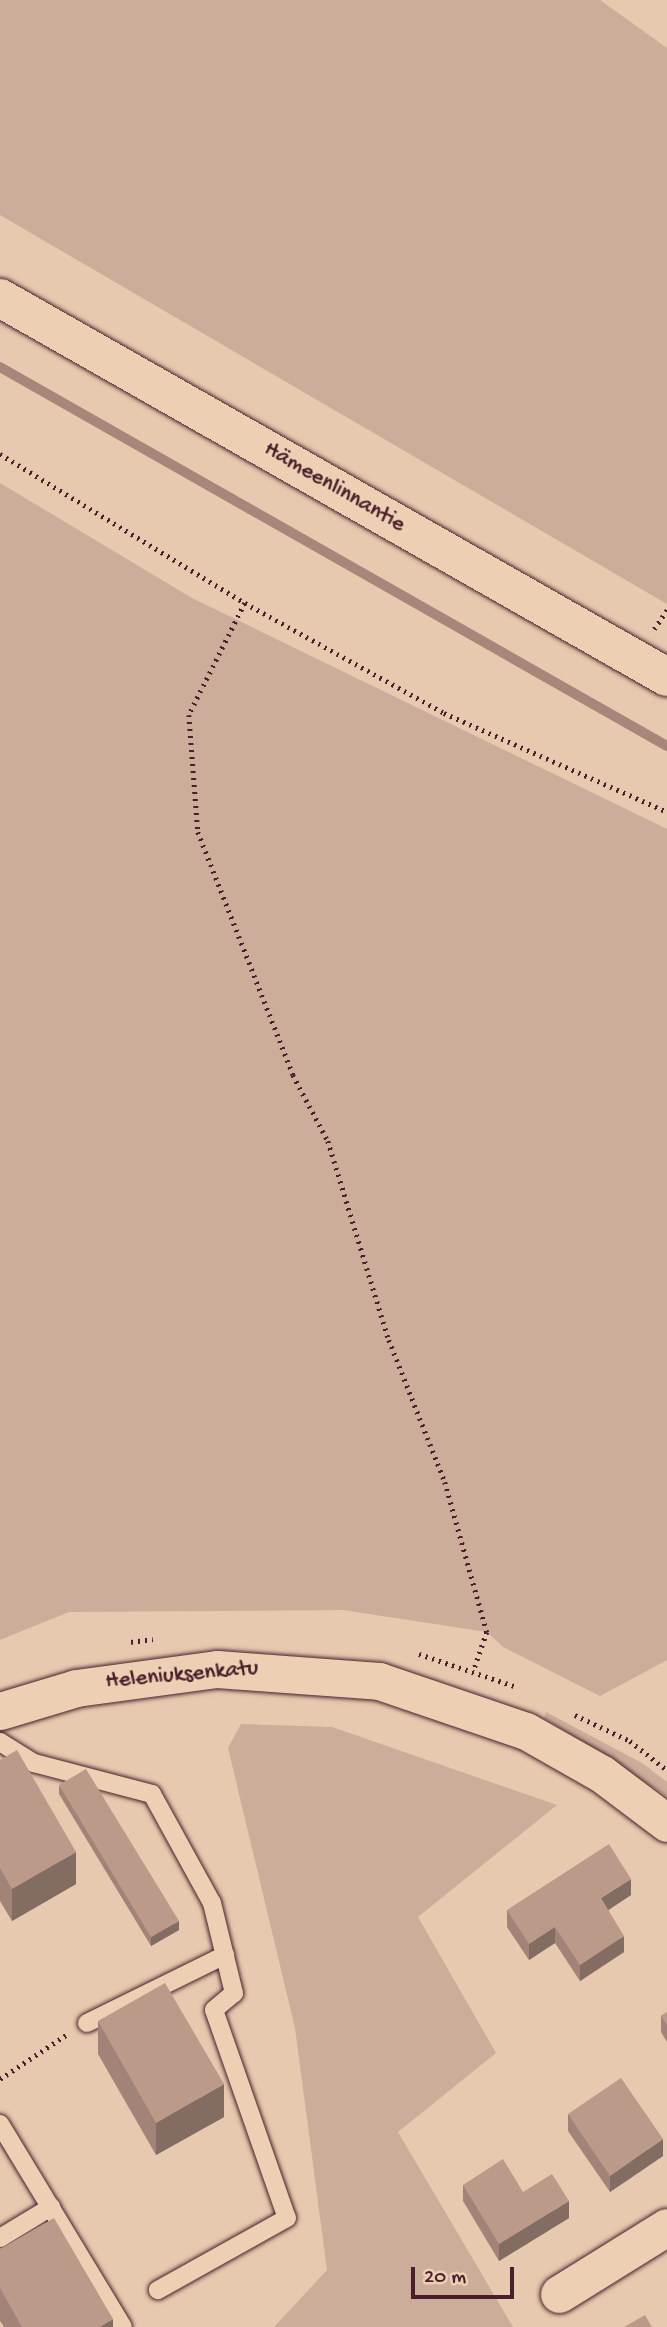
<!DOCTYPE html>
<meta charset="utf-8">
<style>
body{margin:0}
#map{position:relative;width:667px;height:2327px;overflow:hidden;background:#e6c9af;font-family:"Gochi Hand",sans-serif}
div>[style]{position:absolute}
.green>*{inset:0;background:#ccad99}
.stream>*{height:10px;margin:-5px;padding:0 5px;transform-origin:5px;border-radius:5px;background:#a9867a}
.path>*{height:4.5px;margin-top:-2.25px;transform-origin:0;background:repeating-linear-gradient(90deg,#4a1f2b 0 2px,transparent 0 7px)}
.roads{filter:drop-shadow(0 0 2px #4a1f2b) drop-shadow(0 0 2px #4a1f2b)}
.service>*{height:18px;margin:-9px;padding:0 9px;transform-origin:9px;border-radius:9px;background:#edd0b4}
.minor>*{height:37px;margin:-18.5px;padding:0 18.5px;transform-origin:18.5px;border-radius:18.5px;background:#edd0b4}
.secondary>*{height:38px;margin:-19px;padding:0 19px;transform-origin:19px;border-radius:19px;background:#edd0b4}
.wall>*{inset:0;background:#a18477}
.shaded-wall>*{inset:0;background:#836c61}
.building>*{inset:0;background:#bb9a8a}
span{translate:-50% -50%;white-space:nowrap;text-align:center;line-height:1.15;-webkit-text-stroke:5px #edd0b4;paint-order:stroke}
.street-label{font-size:23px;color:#4a1f2b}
.scale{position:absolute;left:411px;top:2267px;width:103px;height:32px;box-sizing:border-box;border:4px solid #4a1f2b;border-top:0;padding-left:9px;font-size:21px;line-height:24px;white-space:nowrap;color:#4a1f2b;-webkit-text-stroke:5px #edd0b4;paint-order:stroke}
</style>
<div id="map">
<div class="green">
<i style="clip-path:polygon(0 0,600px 0,667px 48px,667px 604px,0 215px)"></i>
<i style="clip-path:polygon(0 483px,192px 598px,667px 829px,667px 1660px,600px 1696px,503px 1647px,487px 1632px,343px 1610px,69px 1612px,0 1640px)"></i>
<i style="clip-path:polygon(546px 1712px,642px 1763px,667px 1782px,667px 1796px,544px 1718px)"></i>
<i style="clip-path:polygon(241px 1724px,332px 1727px,557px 1805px,418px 1917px,496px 2053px,398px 2132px,513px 2327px,274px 2327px,327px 2270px,295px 2028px,228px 1748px)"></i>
</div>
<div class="stream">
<i style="left:0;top:367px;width:767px;rotate:29.61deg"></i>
</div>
<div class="path">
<i style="left:0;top:454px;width:287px;rotate:31.3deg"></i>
<i style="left:245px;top:603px;width:227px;rotate:28.9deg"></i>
<i style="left:444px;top:713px;width:244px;rotate:23.9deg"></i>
<i style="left:245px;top:603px;width:125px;rotate:116.6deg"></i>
<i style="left:189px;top:715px;width:117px;rotate:85.6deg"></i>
<i style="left:198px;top:832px;width:261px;rotate:68.6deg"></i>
<i style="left:293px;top:1075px;width:75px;rotate:62.1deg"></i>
<i style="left:328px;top:1141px;width:208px;rotate:73deg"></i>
<i style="left:389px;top:1340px;width:153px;rotate:68.5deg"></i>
<i style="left:445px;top:1482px;width:156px;rotate:74.4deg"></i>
<i style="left:487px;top:1632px;width:39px;rotate:109deg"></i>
<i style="left:654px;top:629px;width:23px;rotate:-56deg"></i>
<i style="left:131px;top:1642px;width:22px;rotate:-8deg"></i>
<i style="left:419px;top:1654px;width:100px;rotate:18.6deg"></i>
<i style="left:575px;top:1715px;width:61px;rotate:25.3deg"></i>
<i style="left:630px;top:1741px;width:47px;rotate:38.1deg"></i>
<i style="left:0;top:2079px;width:79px;rotate:-33.7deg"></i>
</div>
<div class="roads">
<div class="service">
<i style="left:0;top:1742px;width:40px;rotate:32deg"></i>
<i style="left:34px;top:1763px;width:122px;rotate:14.7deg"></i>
<i style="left:152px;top:1794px;width:124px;rotate:61.2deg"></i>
<i style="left:212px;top:1903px;width:93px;rotate:76.3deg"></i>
<i style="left:234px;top:1993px;width:26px;rotate:140deg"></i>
<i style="left:214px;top:2010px;width:220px;rotate:70.7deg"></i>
<i style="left:287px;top:2218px;width:148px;rotate:150.8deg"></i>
<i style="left:87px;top:2023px;width:154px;rotate:-26.2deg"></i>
<i style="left:0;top:2124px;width:237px;rotate:58.8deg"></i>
<i style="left:0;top:2238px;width:60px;rotate:-31.3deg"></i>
</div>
<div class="minor">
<i style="left:0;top:1711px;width:79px;rotate:-16.8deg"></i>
<i style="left:76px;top:1688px;width:142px;rotate:-7.7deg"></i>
<i style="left:217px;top:1669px;width:162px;rotate:4.2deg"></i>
<i style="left:379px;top:1681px;width:155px;rotate:18.8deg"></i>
<i style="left:526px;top:1731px;width:87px;rotate:29.5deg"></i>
<i style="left:602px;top:1774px;width:81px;rotate:37deg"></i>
<i style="left:559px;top:2294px;width:127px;rotate:-31.8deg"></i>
</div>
<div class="secondary">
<i style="left:0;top:298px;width:767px;rotate:29.61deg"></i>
</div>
</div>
<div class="wall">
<i style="clip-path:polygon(0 1760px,76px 1884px,12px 1921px,0 1901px)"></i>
<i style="clip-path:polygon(59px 1785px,179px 1930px,151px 1946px,59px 1794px)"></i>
<i style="clip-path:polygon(631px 1895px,608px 1910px,624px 1952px,580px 1981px,555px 1943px,529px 1960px,507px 1927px,507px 1910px)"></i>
<i style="clip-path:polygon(667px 2012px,667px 2042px,661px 2032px,661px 2016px)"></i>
<i style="clip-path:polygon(98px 2021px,224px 2117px,156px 2155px,98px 2054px)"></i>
<i style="clip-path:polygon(568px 2114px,663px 2156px,610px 2192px,568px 2131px)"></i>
<i style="clip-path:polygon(463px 2185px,523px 2192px,569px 2218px,499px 2261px,463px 2201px)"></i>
<i style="clip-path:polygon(0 2249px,113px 2327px,4px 2327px,0 2321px)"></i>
</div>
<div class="shaded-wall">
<i style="clip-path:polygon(76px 1852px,76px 1884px,12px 1921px,12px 1889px)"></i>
<i style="clip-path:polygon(631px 1879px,631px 1895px,601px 1915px,601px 1898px)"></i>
<i style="clip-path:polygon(179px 1921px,179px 1930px,151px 1946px,151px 1937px)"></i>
<i style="clip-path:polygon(555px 1927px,555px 1943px,529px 1960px,529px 1944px)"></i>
<i style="clip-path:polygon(624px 1936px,624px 1952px,580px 1981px,580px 1965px)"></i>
<i style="clip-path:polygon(224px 2084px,224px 2117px,156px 2155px,156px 2123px)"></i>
<i style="clip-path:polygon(663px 2139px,663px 2156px,610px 2192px,610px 2176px)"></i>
<i style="clip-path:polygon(569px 2201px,569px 2218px,499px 2261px,499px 2244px)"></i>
<i style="clip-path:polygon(113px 2319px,113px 2327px,100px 2327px)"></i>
</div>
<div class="building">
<i style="clip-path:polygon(17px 1750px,76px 1852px,12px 1889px,0 1868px,0 1760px)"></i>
<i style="clip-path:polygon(86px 1769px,179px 1921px,151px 1937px,59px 1785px)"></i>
<i style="clip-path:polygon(609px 1844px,631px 1879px,601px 1898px,624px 1936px,580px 1965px,555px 1927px,529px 1944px,507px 1910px)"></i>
<i style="clip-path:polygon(165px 1983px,224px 2084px,156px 2123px,98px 2021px)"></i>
<i style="clip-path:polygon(667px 2012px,667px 2025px,661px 2016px)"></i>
<i style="clip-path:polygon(621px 2078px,663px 2139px,610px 2176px,568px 2114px)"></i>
<i style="clip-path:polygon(503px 2159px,523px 2192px,552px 2174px,569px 2201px,499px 2244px,463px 2185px)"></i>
<i style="clip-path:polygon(54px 2218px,113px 2319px,100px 2327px,22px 2327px,0 2288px,0 2249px)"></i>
<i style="clip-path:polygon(645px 2315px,652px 2327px,624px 2327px)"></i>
</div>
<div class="street-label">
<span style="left:334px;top:488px;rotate:30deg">Hämeenlinnantie</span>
<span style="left:182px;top:1676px;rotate:-5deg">Heleniuksenkatu</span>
</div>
<div class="scale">20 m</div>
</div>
